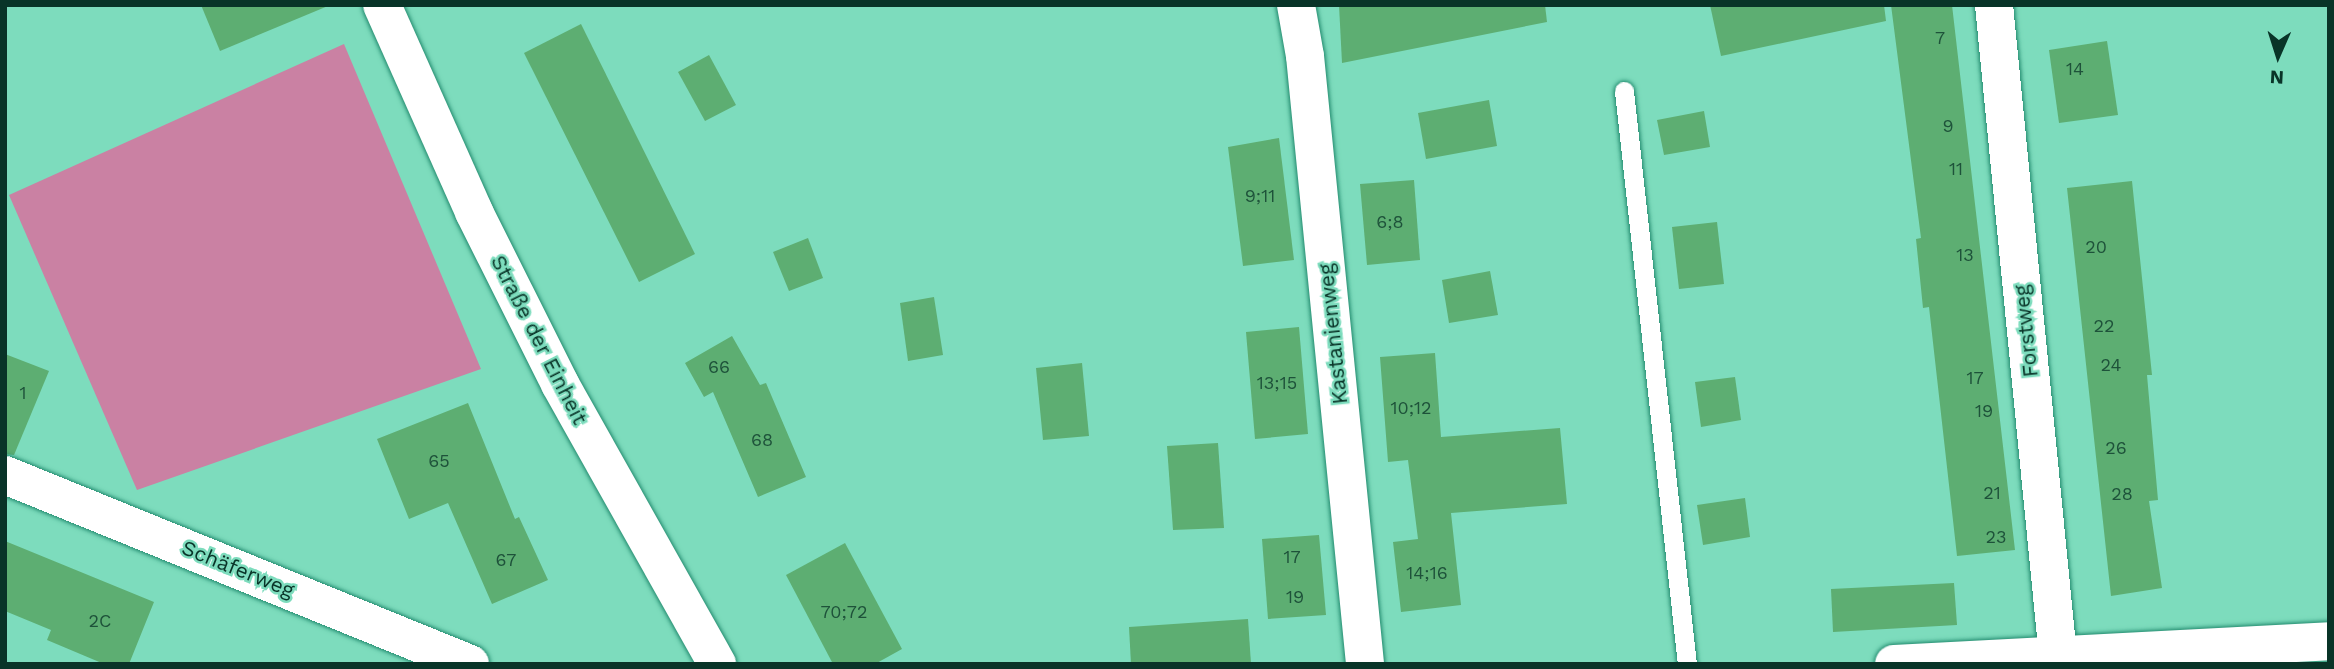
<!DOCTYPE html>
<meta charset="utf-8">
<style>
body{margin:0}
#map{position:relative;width:2334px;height:669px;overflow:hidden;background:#7ddcbd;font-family:"Work Sans",sans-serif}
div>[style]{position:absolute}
.green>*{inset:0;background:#ca81a3}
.building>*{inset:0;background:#5dae72}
.roads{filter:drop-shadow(0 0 2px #238b6f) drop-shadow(0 0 2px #238b6f)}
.service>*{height:19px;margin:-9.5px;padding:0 9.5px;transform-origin:9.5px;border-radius:9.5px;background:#fff}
.minor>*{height:38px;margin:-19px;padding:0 19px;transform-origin:19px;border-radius:19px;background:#fff}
.tertiary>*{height:38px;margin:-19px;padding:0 19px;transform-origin:19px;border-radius:19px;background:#fff}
span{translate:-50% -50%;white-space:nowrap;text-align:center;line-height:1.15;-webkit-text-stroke:5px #7ddcbd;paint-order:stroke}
.number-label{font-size:18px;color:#1e523a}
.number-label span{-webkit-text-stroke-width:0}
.street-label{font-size:21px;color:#093428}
.frame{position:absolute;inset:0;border:7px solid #093428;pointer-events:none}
.north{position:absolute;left:2243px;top:21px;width:70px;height:70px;-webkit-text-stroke:5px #7ddcbd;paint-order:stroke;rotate:183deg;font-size:19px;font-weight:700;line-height:28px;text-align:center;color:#093428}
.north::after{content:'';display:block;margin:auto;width:24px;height:32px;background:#093428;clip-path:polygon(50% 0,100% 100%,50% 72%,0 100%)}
</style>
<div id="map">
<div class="green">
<i style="clip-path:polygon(344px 44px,481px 369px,137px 490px,9px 195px)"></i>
</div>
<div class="building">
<i style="clip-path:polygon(201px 5px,328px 5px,328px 6px,220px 51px)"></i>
<i style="clip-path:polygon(1339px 5px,1545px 5px,1547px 22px,1342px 63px)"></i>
<i style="clip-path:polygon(1710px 5px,1884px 5px,1886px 21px,1721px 56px)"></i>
<i style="clip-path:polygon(1891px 5px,1952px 5px,2015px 550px,1957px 556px,1929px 307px,1923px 308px,1916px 239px,1921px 238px)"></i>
<i style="clip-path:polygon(581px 24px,695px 254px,639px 282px,524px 53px)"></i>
<i style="clip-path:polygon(2107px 41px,2118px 115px,2059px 123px,2049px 50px)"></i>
<i style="clip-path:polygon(709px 55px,736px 105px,705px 121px,678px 72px)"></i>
<i style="clip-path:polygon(1489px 100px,1497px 146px,1426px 159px,1418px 113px)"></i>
<i style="clip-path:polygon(1704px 111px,1710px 147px,1664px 155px,1657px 120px)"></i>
<i style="clip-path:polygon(1279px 138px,1294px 260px,1243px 266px,1228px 147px)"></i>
<i style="clip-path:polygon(1414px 180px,1420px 260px,1367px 265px,1360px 184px)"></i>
<i style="clip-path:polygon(2132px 181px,2152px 375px,2147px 375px,2158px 500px,2149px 501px,2162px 588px,2111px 596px,2067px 188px)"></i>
<i style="clip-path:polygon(1717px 222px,1724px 284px,1679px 289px,1672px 227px)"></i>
<i style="clip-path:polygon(808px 238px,823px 278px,789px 291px,773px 252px)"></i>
<i style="clip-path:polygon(1490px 271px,1498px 315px,1449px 323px,1442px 280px)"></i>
<i style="clip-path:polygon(934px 297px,943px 355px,908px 361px,900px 303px)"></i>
<i style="clip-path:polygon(1299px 327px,1308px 434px,1255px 439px,1246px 332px)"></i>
<i style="clip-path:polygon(732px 336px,760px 385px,766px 383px,806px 477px,758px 497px,713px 392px,704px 397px,685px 363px)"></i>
<i style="clip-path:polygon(1435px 353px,1441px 437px,1560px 428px,1567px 504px,1451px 513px,1461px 605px,1401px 612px,1393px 542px,1418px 539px,1408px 460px,1388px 462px,1380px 357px)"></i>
<i style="clip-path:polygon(5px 354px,49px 371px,14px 455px,5px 454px)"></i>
<i style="clip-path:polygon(1082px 363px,1089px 436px,1043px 440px,1036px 368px)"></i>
<i style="clip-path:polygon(1735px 377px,1741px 420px,1701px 427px,1695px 382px)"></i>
<i style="clip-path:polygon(468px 403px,515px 519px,519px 517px,548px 580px,492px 604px,448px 503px,409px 519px,377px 439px)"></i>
<i style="clip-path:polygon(1218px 443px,1224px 528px,1173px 530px,1167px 446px)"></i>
<i style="clip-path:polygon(1745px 498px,1750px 537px,1703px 545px,1697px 505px)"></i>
<i style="clip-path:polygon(1319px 535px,1326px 615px,1268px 619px,1262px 539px)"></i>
<i style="clip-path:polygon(5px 541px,154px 602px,129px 664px,104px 664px,47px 640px,51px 630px,5px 611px)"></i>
<i style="clip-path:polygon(845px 543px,902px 649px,875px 664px,833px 664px,786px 575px)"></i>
<i style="clip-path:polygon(1954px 583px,1957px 625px,1833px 632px,1831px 589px)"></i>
<i style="clip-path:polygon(1248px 619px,1251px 664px,1131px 664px,1129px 627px)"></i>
</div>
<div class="roads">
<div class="service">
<i style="left:1624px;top:91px;width:576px;rotate:83.73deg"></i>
</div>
<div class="minor">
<i style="left:1296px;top:5px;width:52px;rotate:80deg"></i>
<i style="left:1305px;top:56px;width:611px;rotate:84.36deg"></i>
<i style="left:1994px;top:5px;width:654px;rotate:84.39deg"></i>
<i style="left:5px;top:475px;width:502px;rotate:22.12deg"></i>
<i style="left:1894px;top:664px;width:436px;rotate:-3deg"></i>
</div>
<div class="tertiary">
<i style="left:382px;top:5px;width:227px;rotate:66deg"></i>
<i style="left:474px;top:212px;width:192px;rotate:63.4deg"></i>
<i style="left:560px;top:384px;width:321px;rotate:60.7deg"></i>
</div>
</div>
<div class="number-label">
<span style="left:1940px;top:38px">7</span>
<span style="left:2075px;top:69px">14</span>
<span style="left:1948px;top:126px">9</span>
<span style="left:1956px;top:169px">11</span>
<span style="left:1260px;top:196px">9;11</span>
<span style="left:1390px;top:222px">6;8</span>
<span style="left:2096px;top:247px">20</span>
<span style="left:1965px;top:255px">13</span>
<span style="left:2104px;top:326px">22</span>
<span style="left:2111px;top:365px">24</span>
<span style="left:719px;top:367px">66</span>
<span style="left:1975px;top:378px">17</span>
<span style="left:1277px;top:383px">13;15</span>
<span style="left:23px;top:393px">1</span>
<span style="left:1411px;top:408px">10;12</span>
<span style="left:1984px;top:411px">19</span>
<span style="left:762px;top:440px">68</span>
<span style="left:2116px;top:448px">26</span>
<span style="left:439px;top:461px">65</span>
<span style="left:1992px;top:493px">21</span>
<span style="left:2122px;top:494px">28</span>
<span style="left:1996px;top:537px">23</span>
<span style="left:1292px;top:557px">17</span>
<span style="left:506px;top:560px">67</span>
<span style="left:1427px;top:573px">14;16</span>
<span style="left:1295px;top:597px">19</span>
<span style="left:844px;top:612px">70;72</span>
<span style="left:100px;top:621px">2C</span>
</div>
<div class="street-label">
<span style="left:2026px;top:331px;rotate:-96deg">Forstweg</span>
<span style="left:1333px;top:334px;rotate:-96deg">Kastanienweg</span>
<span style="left:539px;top:340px;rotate:63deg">Straße der Einheit</span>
<span style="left:238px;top:569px;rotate:22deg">Schäferweg</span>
</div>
<div class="frame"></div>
<div class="north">N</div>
</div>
